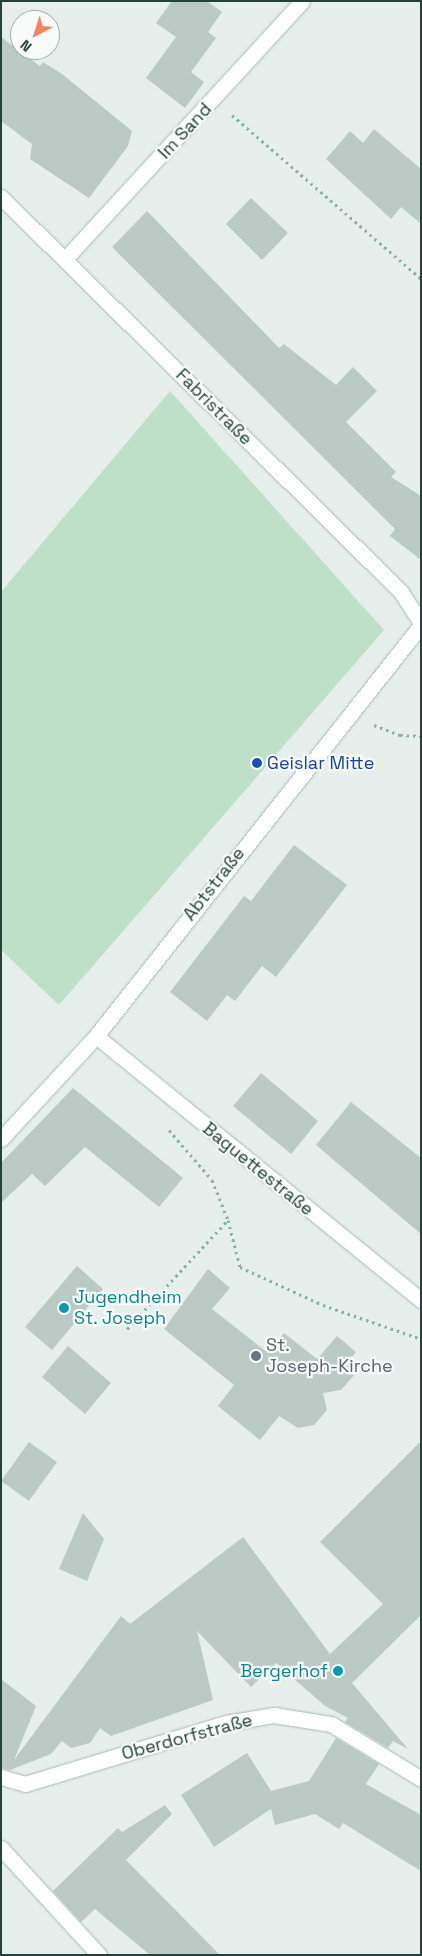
<!DOCTYPE html>
<meta charset="utf-8">
<style>
body{margin:0}
#map{position:relative;width:422px;height:1956px;overflow:hidden;background:#e6efeb;font-family:"Space Grotesk",sans-serif}
div>[style]{position:absolute}
.green>*{inset:0;background:#bfe0c8}
.building>*{inset:0;background:#bbcac4}
.path>*{height:3px;margin-top:-1.5px;transform-origin:0;background:repeating-linear-gradient(90deg,#86b3a5 0 2.5px,transparent 0 6.5px)}
.roads{filter:drop-shadow(0 0 1px #a8b8b2) drop-shadow(0 0 1px #a8b8b2)}
.minor>*{height:15px;margin:-7.5px;padding:0 7.5px;transform-origin:7.5px;border-radius:7.5px;background:#fff}
.tertiary>*{height:15px;margin:-7.5px;padding:0 7.5px;transform-origin:7.5px;border-radius:7.5px;background:#fff}
.dots>*{width:14px;height:14px;translate:-50% -50%;box-sizing:border-box;border:2px solid #f7fbf9;border-radius:50%}
span{translate:-50% -50%;white-space:nowrap;text-align:center;line-height:1.15;-webkit-text-stroke:4.5px #f7fbf9;paint-order:stroke}
.street-label{font-size:18px;color:#24423a}
.transit-label{font-size:18px;color:#164399}
.left{translate:0 -50%;text-align:left}
.culture-label{font-size:18px;color:#0d838f}
.right{translate:-100% -50%;text-align:right}
.worship-label{font-size:18px;color:#5b616d}
.frame{position:absolute;inset:0;border:2px solid #24423a;pointer-events:none}
.north{position:absolute;left:10px;top:10px;width:50px;height:50px;box-sizing:border-box;background:#f7fbf9;border:1px solid #a3b1ad;border-radius:50%;rotate:220deg;font-size:14px;font-weight:700;line-height:20px;text-align:center;color:#24423a}
.north::after{content:'';display:block;margin:auto;width:18px;height:22px;background:#f4845f;clip-path:polygon(50% 0,100% 100%,50% 72%,0 100%)}
</style>
<div id="map">
<div class="green">
<i style="clip-path:polygon(170px 391px,384px 630px,59px 1005px,1px 950px,1px 592px)"></i>
</div>
<div class="building">
<i style="clip-path:polygon(172px 1px,207px 1px,222px 12px,208px 32px,216px 38px,191px 72px,204px 82px,185px 108px,146px 78px,176px 37px,156px 23px)"></i>
<i style="clip-path:polygon(1px 37px,40px 66px,43px 62px,62px 74px,132px 131px,128px 146px,89px 198px,30px 159px,32px 144px,1px 121px)"></i>
<i style="clip-path:polygon(374px 129px,421px 169px,421px 224px,401px 207px,391px 219px,326px 159px,350px 131px,363px 143px)"></i>
<i style="clip-path:polygon(251px 198px,288px 233px,262px 260px,226px 224px)"></i>
<i style="clip-path:polygon(147px 211px,279px 348px,284px 344px,336px 385px,353px 367px,377px 391px,346px 422px,396px 472px,391px 477px,421px 496px,421px 560px,390px 536px,395px 529px,112px 247px)"></i>
<i style="clip-path:polygon(294px 845px,347px 885px,276px 977px,262px 966px,235px 1001px,227px 995px,207px 1021px,170px 992px,244px 896px,251px 901px)"></i>
<i style="clip-path:polygon(261px 1073px,318px 1121px,291px 1154px,233px 1106px)"></i>
<i style="clip-path:polygon(73px 1088px,183px 1178px,159px 1207px,85px 1147px,45px 1186px,32px 1174px,1px 1203px,1px 1163px)"></i>
<i style="clip-path:polygon(351px 1102px,421px 1158px,421px 1234px,316px 1145px)"></i>
<i style="clip-path:polygon(77px 1266px,103px 1289px,52px 1350px,25px 1327px)"></i>
<i style="clip-path:polygon(208px 1269px,230px 1288px,212px 1309px,268px 1353px,284px 1333px,317px 1359px,337px 1336px,356px 1352px,346px 1365px,356px 1373px,341px 1390px,323px 1393px,327px 1410px,314px 1425px,298px 1428px,279px 1416px,260px 1440px,218px 1406px,234px 1385px,164px 1329px)"></i>
<i style="clip-path:polygon(68px 1346px,111px 1383px,85px 1414px,42px 1377px)"></i>
<i style="clip-path:polygon(421px 1441px,421px 1615px,352px 1683px,408px 1749px,393px 1741px,388px 1748px,345px 1722px,348px 1718px,325px 1706px,276px 1663px,251px 1687px,197px 1631px,213px 1700px,111px 1736px,100px 1728px,90px 1743px,71px 1748px,62px 1741px,51px 1754px,10px 1770px,1px 1768px,1px 1679px,36px 1706px,14px 1760px,121px 1616px,130px 1624px,243px 1537px,330px 1654px,383px 1604px,320px 1542px)"></i>
<i style="clip-path:polygon(29px 1442px,57px 1462px,29px 1501px,1px 1481px)"></i>
<i style="clip-path:polygon(83px 1513px,104px 1539px,87px 1581px,59px 1569px)"></i>
<i style="clip-path:polygon(336px 1738px,379px 1764px,366px 1784px,421px 1815px,421px 1871px,343px 1823px,339px 1829px,315px 1814px,275px 1825px,271px 1809px,214px 1847px,181px 1795px,247px 1753px,271px 1791px,309px 1781px)"></i>
<i style="clip-path:polygon(165px 1805px,172px 1814px,126px 1860px,220px 1955px,150px 1955px,95px 1909px,81px 1922px,53px 1891px,118px 1828px,122px 1832px)"></i>
</div>
<div class="path">
<i style="left:232px;top:115px;width:250px;rotate:40.9deg"></i>
<i style="left:374px;top:725px;width:28px;rotate:21deg"></i>
<i style="left:400px;top:735px;width:21px;rotate:3deg"></i>
<i style="left:169px;top:1130px;width:66px;rotate:49.3deg"></i>
<i style="left:212px;top:1180px;width:43px;rotate:68.2deg"></i>
<i style="left:127px;top:1329px;width:149px;rotate:-47.2deg"></i>
<i style="left:228px;top:1220px;width:49px;rotate:75.7deg"></i>
<i style="left:240px;top:1267px;width:91px;rotate:24.6deg"></i>
<i style="left:323px;top:1305px;width:104px;rotate:19.1deg"></i>
</div>
<div class="roads">
<div class="minor">
<i style="left:1px;top:197px;width:562px;rotate:44.64deg"></i>
<i style="left:401px;top:592px;width:37px;rotate:57deg"></i>
<i style="left:65px;top:259px;width:350px;rotate:-47.4deg"></i>
<i style="left:96px;top:1036px;width:419px;rotate:39.1deg"></i>
<i style="left:1px;top:1848px;width:145px;rotate:47.5deg"></i>
</div>
<div class="tertiary">
<i style="left:1px;top:1139px;width:140px;rotate:-47.3deg"></i>
<i style="left:96px;top:1036px;width:524px;rotate:-51.66deg"></i>
<i style="left:1px;top:1777px;width:25px;rotate:16deg"></i>
<i style="left:25px;top:1784px;width:210px;rotate:-16.9deg"></i>
<i style="left:226px;top:1723px;width:49px;rotate:-9.5deg"></i>
<i style="left:274px;top:1715px;width:58px;rotate:9deg"></i>
<i style="left:331px;top:1724px;width:105px;rotate:31.4deg"></i>
</div>
</div>
<div class="dots">
<i style="left:257px;top:763px;background:#1a4fb4"></i>
<i style="left:64px;top:1308px;background:#0f9aa8"></i>
<i style="left:256px;top:1356px;background:#6b7280"></i>
<i style="left:338px;top:1671px;background:#0f9aa8"></i>
</div>
<div class="street-label">
<span style="left:185px;top:131px;rotate:-47deg">Im Sand</span>
<span style="left:214px;top:407px;rotate:45deg">Fabristraße</span>
<span style="left:214px;top:884px;rotate:-52deg">Abtstraße</span>
<span style="left:258px;top:1169px;rotate:39deg">Baguettestraße</span>
<span style="left:187px;top:1737px;rotate:-15deg">Oberdorfstraße</span>
</div>
<div class="transit-label">
<span class="left" style="left:267px;top:763px">Geislar Mitte</span>
</div>
<div class="culture-label">
<span class="left" style="left:74px;top:1308px">Jugendheim<br>St. Joseph</span>
<span class="right" style="left:328px;top:1671px">Bergerhof</span>
</div>
<div class="worship-label">
<span class="left" style="left:266px;top:1356px">St.<br>Joseph-Kirche</span>
</div>
<div class="frame"></div>
<div class="north">N</div>
</div>
